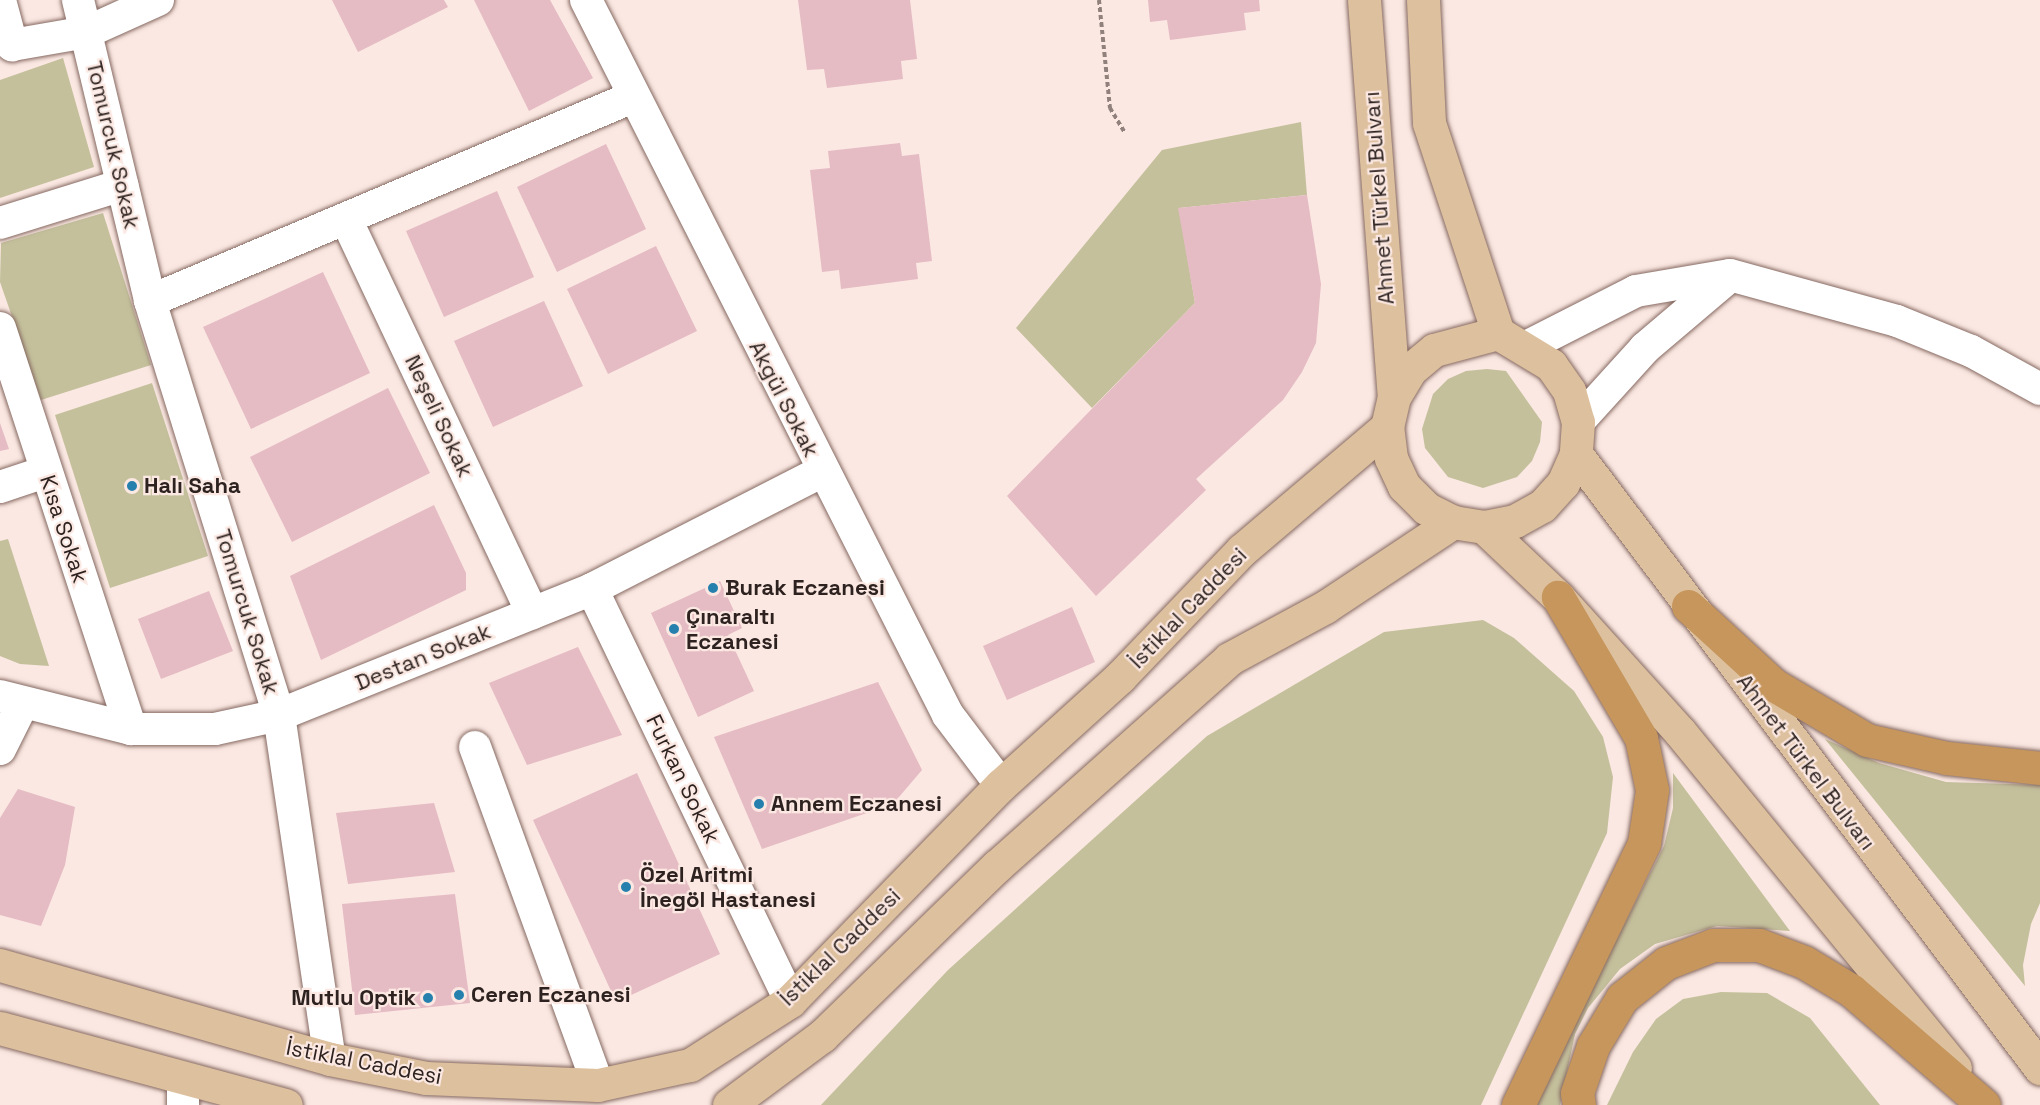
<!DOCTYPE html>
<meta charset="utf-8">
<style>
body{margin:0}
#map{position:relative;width:2040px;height:1105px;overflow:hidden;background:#fbe8e2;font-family:"Space Grotesk",sans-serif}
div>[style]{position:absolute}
.green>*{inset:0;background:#c4c09c}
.building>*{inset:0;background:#e5bbc4}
.path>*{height:4px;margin-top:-2px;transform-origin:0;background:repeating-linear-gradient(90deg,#90817d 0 4.5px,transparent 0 7.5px)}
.roads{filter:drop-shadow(0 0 2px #856961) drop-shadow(0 0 2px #856961)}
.minor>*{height:32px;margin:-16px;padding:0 16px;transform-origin:16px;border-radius:16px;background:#fff}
.major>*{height:33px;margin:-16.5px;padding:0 16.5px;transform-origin:16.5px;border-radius:16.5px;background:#ddc09e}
.highway>*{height:33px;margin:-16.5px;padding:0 16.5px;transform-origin:16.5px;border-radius:16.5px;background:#c6965d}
.dots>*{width:16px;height:16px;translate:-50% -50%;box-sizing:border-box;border:3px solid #fbe8e2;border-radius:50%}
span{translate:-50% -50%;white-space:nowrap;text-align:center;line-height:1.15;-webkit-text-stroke:4.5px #fbe8e2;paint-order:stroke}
.street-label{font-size:22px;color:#2d221f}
.poi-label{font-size:22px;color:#2d221f;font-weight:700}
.left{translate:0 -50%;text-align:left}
.right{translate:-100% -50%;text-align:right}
</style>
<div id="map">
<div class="green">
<i style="clip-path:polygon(63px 58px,94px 167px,0 198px,0 80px)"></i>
<i style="clip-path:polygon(1301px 122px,1307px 195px,1179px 208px,1195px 303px,1092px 408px,1016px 328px,1162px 150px)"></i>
<i style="clip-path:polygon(103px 213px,151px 365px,41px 400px,0 282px,1px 243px)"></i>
<i style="clip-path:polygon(1487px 369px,1506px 371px,1542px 422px,1540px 442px,1532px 461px,1517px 477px,1483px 488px,1448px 477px,1425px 448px,1422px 429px,1433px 394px,1448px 379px,1466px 371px)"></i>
<i style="clip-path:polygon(152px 383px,208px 556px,110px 588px,55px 415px)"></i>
<i style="clip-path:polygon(8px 539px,49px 666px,20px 664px,0 656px,0 541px)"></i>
<i style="clip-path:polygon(1483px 620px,1514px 638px,1574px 691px,1603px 737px,1613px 777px,1607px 833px,1481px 1105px,821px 1105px,948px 970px,1207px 736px,1384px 632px)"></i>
<i style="clip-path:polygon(1825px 739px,1879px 763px,1946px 782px,2040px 785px,2040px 903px,2031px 924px,2023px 965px,2025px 986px)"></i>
<i style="clip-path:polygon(1673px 773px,1790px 931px,1717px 926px,1655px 944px,1620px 969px,1588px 1008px,1575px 1034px,1560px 1105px,1533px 1105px,1664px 846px,1673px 808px)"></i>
<i style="clip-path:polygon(1721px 992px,1767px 993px,1810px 1018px,1880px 1105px,1607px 1105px,1633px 1052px,1656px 1019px,1683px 999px)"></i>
</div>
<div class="building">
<i style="clip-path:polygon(332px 0,444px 0,448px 7px,358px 52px)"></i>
<i style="clip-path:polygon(474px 0,550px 0,593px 78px,529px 111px)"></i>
<i style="clip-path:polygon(798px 0,910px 0,917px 59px,901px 61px,903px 79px,827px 88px,824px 69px,807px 70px)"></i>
<i style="clip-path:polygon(1148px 0,1259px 0,1260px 11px,1244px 13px,1246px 30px,1170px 40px,1167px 20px,1150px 22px)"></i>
<i style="clip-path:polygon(900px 143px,902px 156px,919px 154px,932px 261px,916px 263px,918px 279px,841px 289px,839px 270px,822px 272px,810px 170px,830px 168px,828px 151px)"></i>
<i style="clip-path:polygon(606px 144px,646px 229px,557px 272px,517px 187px)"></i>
<i style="clip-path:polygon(497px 191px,534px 277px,444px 317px,406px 231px)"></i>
<i style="clip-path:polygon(1307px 195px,1321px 284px,1316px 343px,1302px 372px,1283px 400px,1196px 479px,1206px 490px,1096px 596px,1007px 496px,1195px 303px,1178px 208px)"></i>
<i style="clip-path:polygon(656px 246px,697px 331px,608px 374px,567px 289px)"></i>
<i style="clip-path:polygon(323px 272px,370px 373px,251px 429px,203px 327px)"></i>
<i style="clip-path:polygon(544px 301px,583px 386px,493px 427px,454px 341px)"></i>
<i style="clip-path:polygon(388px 388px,430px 473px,292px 542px,250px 457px)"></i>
<i style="clip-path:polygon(0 423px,9px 449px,0 451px)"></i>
<i style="clip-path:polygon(434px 505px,466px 573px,466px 590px,321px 660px,290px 576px)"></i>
<i style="clip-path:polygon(720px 581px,742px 628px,728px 635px,754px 691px,698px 717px,651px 613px)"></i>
<i style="clip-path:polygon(209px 591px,233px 651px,161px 679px,138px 619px)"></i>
<i style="clip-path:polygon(1072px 607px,1095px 662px,1007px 700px,983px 646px)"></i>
<i style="clip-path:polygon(578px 647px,622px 735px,527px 765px,489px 683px)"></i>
<i style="clip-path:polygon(878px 682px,922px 770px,893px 804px,762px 849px,714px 737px)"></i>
<i style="clip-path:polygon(637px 773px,720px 954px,616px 1002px,533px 820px)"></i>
<i style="clip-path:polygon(18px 789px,75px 807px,65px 865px,41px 926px,0 915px,0 818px)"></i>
<i style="clip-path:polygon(434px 803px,455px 872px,348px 884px,336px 813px)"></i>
<i style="clip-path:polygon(455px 894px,470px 1003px,355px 1015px,342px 904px)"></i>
</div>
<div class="path">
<i style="left:1099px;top:0;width:109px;rotate:84.2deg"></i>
<i style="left:1110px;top:108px;width:29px;rotate:59deg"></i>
</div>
<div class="roads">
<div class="minor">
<i style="left:0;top:0;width:47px;rotate:75.1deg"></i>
<i style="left:12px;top:45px;width:76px;rotate:-9.8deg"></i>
<i style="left:87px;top:32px;width:78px;rotate:-24.3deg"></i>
<i style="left:78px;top:0;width:309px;rotate:76.5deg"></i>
<i style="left:150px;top:301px;width:434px;rotate:72.7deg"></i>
<i style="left:279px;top:715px;width:348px;rotate:81.6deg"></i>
<i style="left:586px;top:0;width:801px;rotate:63.15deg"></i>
<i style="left:948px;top:715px;width:88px;rotate:52.9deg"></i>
<i style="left:346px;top:219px;width:436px;rotate:64.7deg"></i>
<i style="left:0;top:223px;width:128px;rotate:-17.3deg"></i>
<i style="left:150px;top:301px;width:524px;rotate:-22.9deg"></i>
<i style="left:0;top:328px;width:422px;rotate:71.9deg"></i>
<i style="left:1526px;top:347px;width:123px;rotate:-27deg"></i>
<i style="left:1636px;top:291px;width:95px;rotate:-9.7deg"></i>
<i style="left:1730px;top:275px;width:173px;rotate:15.4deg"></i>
<i style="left:1897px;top:321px;width:80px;rotate:22.1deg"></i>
<i style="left:1971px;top:351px;width:79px;rotate:28.8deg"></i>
<i style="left:1578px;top:422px;width:100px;rotate:-47.8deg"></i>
<i style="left:1645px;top:348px;width:111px;rotate:-40.3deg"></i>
<i style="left:0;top:487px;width:47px;rotate:-18.4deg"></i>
<i style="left:592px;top:589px;width:457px;rotate:64.3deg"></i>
<i style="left:0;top:696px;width:135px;rotate:14.1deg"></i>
<i style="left:131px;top:729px;width:84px"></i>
<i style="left:215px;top:729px;width:66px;rotate:-12.3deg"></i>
<i style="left:279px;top:715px;width:337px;rotate:-21.9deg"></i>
<i style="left:592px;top:589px;width:257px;rotate:-27.1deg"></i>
<i style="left:475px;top:747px;width:360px;rotate:70deg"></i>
<i style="left:0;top:749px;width:51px;rotate:-63.4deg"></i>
<i style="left:183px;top:1079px;width:26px;rotate:90deg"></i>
</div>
<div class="major">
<i style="left:1364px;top:0;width:398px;rotate:85.7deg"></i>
<i style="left:1423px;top:0;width:123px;rotate:87.2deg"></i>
<i style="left:1429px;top:123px;width:221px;rotate:71.8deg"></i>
<i style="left:1498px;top:333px;width:62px;rotate:31.1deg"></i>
<i style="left:1551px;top:365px;width:32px;rotate:55deg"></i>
<i style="left:1569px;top:391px;width:32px;rotate:74deg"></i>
<i style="left:1578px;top:422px;width:32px;rotate:94deg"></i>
<i style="left:1576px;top:454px;width:32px;rotate:114deg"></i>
<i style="left:1563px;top:483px;width:31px;rotate:132deg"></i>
<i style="left:1542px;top:506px;width:31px;rotate:151deg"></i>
<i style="left:1515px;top:521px;width:32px;rotate:169deg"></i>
<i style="left:1484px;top:527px;width:31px;rotate:-171deg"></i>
<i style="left:1453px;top:522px;width:30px;rotate:-153deg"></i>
<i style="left:1426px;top:508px;width:31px;rotate:-135deg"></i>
<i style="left:1404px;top:486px;width:31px;rotate:-115deg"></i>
<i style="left:1391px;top:458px;width:31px;rotate:-97deg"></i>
<i style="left:1387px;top:427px;width:31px;rotate:-77deg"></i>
<i style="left:1394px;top:397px;width:31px;rotate:-59deg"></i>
<i style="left:1410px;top:370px;width:31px;rotate:-40deg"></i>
<i style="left:1434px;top:350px;width:66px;rotate:-14.9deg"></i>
<i style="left:1576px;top:454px;width:770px;rotate:52.92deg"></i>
<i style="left:1484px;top:527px;width:102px;rotate:43.4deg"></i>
<i style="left:1558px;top:597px;width:182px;rotate:47.9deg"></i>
<i style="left:1680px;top:732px;width:434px;rotate:50.7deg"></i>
<i style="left:0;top:965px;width:343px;rotate:15.9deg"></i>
<i style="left:330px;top:1059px;width:98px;rotate:11.2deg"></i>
<i style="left:426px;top:1078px;width:172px;rotate:2.3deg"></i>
<i style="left:598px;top:1085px;width:94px;rotate:-12.3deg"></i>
<i style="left:690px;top:1065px;width:119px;rotate:-32.6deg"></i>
<i style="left:790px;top:1001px;width:302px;rotate:-45.7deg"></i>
<i style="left:1001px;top:785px;width:161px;rotate:-42.2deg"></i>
<i style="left:1120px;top:677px;width:176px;rotate:-46.2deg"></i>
<i style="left:1242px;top:550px;width:190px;rotate:-40.3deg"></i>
<i style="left:0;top:1028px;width:296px;rotate:15.1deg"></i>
<i style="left:729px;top:1105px;width:116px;rotate:-36.6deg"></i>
<i style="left:822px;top:1036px;width:244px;rotate:-44.2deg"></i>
<i style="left:997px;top:866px;width:311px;rotate:-41.7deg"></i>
<i style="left:1229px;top:659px;width:109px;rotate:-28.4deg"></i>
<i style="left:1325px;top:607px;width:154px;rotate:-33.6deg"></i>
</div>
<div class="highway">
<i style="left:1688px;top:606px;width:117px;rotate:42.6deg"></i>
<i style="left:1774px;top:685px;width:108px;rotate:30.6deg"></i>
<i style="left:1867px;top:740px;width:82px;rotate:12.7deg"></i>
<i style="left:1947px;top:758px;width:94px;rotate:6.1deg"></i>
<i style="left:1518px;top:1105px;width:291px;rotate:-64.3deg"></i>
<i style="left:1644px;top:843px;width:54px;rotate:-81.4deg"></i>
<i style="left:1652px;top:790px;width:53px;rotate:-101.9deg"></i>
<i style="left:1641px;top:738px;width:164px;rotate:-120.5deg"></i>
<i style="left:1579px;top:1105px;width:12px;rotate:-99deg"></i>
<i style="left:1577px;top:1093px;width:50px;rotate:-71.2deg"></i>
<i style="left:1593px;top:1046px;width:56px;rotate:-58.9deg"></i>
<i style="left:1622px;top:998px;width:56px;rotate:-38.5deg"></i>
<i style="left:1666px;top:963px;width:50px;rotate:-21deg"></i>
<i style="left:1713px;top:945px;width:46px"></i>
<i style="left:1759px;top:945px;width:48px;rotate:20.7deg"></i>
<i style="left:1804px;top:962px;width:56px;rotate:31.1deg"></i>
<i style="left:1852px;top:991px;width:174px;rotate:40.8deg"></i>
</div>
</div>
<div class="dots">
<i style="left:132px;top:486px;background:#2580ae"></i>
<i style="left:713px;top:588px;background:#2580ae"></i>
<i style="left:674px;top:629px;background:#2580ae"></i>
<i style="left:759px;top:804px;background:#2580ae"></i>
<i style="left:626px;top:887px;background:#2580ae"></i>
<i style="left:459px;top:995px;background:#2580ae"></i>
<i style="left:428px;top:998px;background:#2580ae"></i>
</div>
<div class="street-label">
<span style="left:113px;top:145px;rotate:77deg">Tomurcuk Sokak</span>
<span style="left:1379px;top:198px;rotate:-94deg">Ahmet Türkel Bulvarı</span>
<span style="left:784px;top:399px;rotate:63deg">Akgül Sokak</span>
<span style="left:439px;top:416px;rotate:65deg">Neşeli Sokak</span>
<span style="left:64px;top:529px;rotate:72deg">Kısa Sokak</span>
<span style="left:1188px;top:608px;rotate:-46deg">İstiklal Caddesi</span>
<span style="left:247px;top:612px;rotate:73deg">Tomurcuk Sokak</span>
<span style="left:423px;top:657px;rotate:-22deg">Destan Sokak</span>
<span style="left:1806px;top:762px;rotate:53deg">Ahmet Türkel Bulvarı</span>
<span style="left:683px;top:779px;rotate:64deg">Furkan Sokak</span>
<span style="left:840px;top:947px;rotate:-44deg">İstiklal Caddesi</span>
<span style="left:364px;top:1062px;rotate:11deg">İstiklal Caddesi</span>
</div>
<div class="poi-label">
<span class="left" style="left:144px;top:486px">Halı Saha</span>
<span class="left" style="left:725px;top:588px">Burak Eczanesi</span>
<span class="left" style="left:686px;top:629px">Çınaraltı<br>Eczanesi</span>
<span class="left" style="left:771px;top:804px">Annem Eczanesi</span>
<span class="left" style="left:640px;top:887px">Özel Aritmi<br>İnegöl Hastanesi</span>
<span class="left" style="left:471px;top:995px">Ceren Eczanesi</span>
<span class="right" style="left:416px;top:998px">Mutlu Optik</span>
</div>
</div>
